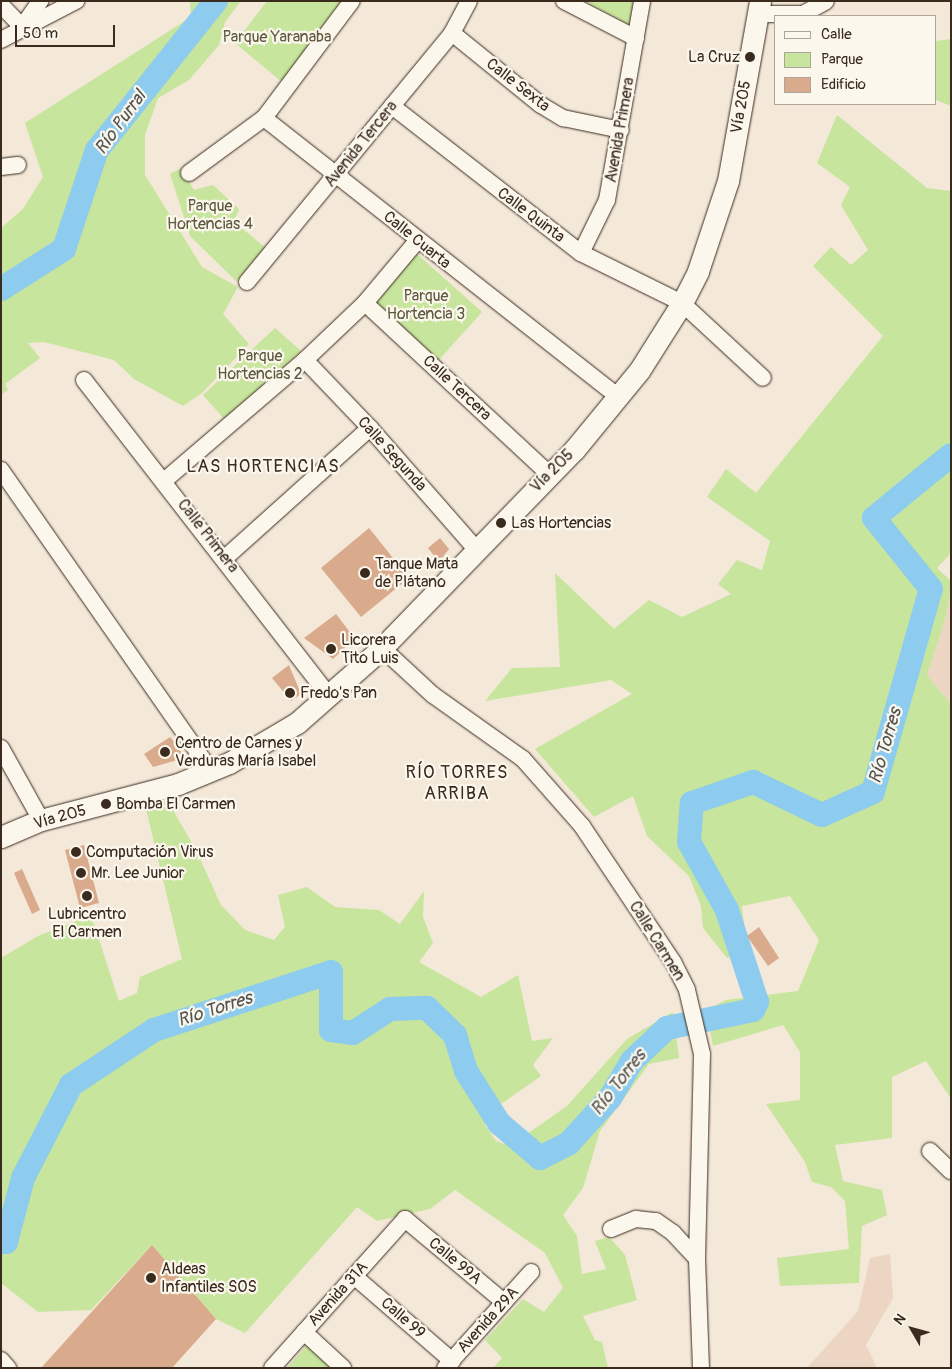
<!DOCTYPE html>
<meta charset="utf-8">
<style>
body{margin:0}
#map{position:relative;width:952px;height:1369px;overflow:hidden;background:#f4e8d9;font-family:Pangolin,sans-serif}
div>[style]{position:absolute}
.built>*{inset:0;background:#ecd5c2}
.green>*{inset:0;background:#c7e59d}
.river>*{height:24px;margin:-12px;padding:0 12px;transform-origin:12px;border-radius:12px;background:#8dccee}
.building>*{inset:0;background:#d9aa8b}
.roads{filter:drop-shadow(0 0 1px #3b2a1e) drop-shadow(0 0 1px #3b2a1e)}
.minor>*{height:16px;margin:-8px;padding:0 8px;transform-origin:8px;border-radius:8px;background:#fbf7ec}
.major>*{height:21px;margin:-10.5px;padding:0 10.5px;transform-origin:10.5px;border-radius:10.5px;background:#fbf7ec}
.dots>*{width:14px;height:14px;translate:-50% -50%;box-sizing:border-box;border:2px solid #fbf7ec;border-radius:50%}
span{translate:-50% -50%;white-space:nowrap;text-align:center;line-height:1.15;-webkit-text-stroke:4.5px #fbf7ec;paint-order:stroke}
.park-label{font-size:16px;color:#5e593e}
.poi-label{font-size:16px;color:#3b2a1e}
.right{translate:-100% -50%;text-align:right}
.left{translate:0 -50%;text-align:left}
.street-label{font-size:16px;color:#3b2a1e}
.water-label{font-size:18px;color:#505252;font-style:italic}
.neighbourhood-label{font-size:18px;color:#3b2a1e;letter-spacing:1px}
.frame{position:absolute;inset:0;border:2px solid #3b2a1e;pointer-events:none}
.legend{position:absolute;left:774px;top:15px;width:162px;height:90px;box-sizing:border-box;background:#fbf7ec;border:1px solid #aea59a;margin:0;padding:6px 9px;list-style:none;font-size:15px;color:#3b2a1e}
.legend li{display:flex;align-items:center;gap:10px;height:25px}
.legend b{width:25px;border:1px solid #aea59a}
.north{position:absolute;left:887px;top:1304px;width:50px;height:50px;-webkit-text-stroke:4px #fbf7ec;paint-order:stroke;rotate:308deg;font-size:14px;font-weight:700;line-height:20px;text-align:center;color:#3b2a1e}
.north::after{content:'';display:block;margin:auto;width:18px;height:22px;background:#3b2a1e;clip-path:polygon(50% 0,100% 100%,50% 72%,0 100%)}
.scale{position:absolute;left:15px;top:25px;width:100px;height:22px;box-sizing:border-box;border:2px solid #3b2a1e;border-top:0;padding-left:6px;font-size:15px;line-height:18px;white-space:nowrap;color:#3b2a1e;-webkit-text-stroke:4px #fbf7ec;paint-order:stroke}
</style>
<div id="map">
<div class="built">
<i style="clip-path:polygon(951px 590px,951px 704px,927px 675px,945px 620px)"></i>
<i style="clip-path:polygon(890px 1254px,893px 1298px,866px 1345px,877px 1368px,807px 1368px,858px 1311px,870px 1258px)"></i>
</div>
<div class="green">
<i style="clip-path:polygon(190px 1px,241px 1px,225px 22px,219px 45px,189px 80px,158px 98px,145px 135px,145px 175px,202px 267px,238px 287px,223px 314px,249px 344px,202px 393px,183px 406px,134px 379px,114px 360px,44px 342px,28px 343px,40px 358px,5px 384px,8px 390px,1px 395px,1px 228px,23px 209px,43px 177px,25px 123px,191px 17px)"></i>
<i style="clip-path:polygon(267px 1px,341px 1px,282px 82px,235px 43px)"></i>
<i style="clip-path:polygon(585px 1px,634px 1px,631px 26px)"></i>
<i style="clip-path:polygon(951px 39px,951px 106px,936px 100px,936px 41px)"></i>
<i style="clip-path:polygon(837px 115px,927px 188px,951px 191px,951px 553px,937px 568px,951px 581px,951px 590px,945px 620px,927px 675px,951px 704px,951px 1099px,926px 1061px,892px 1077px,892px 1138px,835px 1145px,843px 1181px,882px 1190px,887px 1215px,862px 1226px,859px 1283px,780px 1286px,777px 1258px,849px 1249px,845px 1201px,831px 1187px,812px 1182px,805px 1162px,766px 1104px,800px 1100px,800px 1052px,783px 1025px,713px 1046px,706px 1010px,726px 1000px,798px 991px,819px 940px,790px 896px,742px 906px,747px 952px,727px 958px,703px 928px,701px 906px,689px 876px,647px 836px,633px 796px,594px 817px,535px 749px,632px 694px,611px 680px,485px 701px,512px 668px,560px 667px,555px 573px,614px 629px,649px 600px,682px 617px,731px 594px,718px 584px,737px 560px,762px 570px,770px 541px,707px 497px,726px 469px,756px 493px,883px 336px,813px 266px,831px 247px,851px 265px,868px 250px,841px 205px,850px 187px,817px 163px)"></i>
<i style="clip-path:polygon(181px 168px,194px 190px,213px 185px,239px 209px,234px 222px,265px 247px,237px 282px,190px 236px,170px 174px)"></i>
<i style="clip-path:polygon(416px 253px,482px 312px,438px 361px,374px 300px)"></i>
<i style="clip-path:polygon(275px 328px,301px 351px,224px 419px,203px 395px)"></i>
<i style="clip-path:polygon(166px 798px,197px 852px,221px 905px,245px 930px,274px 940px,285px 927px,278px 895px,307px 887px,335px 907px,379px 910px,400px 924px,424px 891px,423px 917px,433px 943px,419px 962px,481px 997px,518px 975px,532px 1041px,553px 1038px,533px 1065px,541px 1076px,501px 1104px,485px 1125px,496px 1141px,510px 1146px,567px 1106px,627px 1039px,673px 1012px,679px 1058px,649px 1064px,600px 1131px,583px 1188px,563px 1215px,577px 1236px,582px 1274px,606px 1269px,595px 1241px,609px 1237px,625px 1255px,637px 1300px,583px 1316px,595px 1340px,602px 1342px,608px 1368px,493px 1368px,502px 1358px,485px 1340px,523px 1299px,544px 1312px,563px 1288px,545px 1253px,455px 1190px,430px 1209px,377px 1221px,357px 1207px,245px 1333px,216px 1319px,152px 1245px,91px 1310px,38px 1312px,1px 1283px,1px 958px,38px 936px,91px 915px,119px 1001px,137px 993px,140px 977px,182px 959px,145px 805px)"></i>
<i style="clip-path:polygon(308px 1344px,334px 1368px,287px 1368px)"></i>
</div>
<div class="river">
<i style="left:1px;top:289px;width:75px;rotate:-32.4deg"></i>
<i style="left:64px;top:249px;width:104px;rotate:-71.6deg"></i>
<i style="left:97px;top:150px;width:191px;rotate:-51.4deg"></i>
<i style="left:1px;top:1242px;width:5px"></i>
<i style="left:6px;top:1242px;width:66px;rotate:-75.1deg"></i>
<i style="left:23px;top:1178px;width:105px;rotate:-62.7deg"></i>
<i style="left:71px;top:1085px;width:100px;rotate:-33.5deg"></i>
<i style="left:154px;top:1030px;width:186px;rotate:-18.1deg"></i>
<i style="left:331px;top:972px;width:58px;rotate:90deg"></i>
<i style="left:331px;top:1030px;width:22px;rotate:8deg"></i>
<i style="left:353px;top:1033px;width:44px;rotate:-33deg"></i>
<i style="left:390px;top:1009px;width:37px;rotate:-2deg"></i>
<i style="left:427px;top:1008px;width:39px;rotate:44deg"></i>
<i style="left:455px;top:1035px;width:38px;rotate:73deg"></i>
<i style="left:466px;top:1071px;width:62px;rotate:57.6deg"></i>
<i style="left:499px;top:1123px;width:54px;rotate:40.5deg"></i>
<i style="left:540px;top:1158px;width:33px;rotate:-27deg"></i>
<i style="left:569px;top:1143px;width:61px;rotate:-47.7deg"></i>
<i style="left:610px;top:1098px;width:43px;rotate:-59.3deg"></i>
<i style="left:632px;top:1061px;width:48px;rotate:-43.3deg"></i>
<i style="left:667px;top:1028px;width:88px;rotate:-11.8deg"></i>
<i style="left:753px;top:1010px;width:9px;rotate:-63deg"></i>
<i style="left:757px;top:1002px;width:97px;rotate:-108.1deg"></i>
<i style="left:727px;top:910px;width:78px;rotate:-119.2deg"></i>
<i style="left:689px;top:842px;width:39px;rotate:-86deg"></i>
<i style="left:692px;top:803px;width:65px;rotate:-19deg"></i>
<i style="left:753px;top:782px;width:76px;rotate:25.6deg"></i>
<i style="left:822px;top:815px;width:56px;rotate:-24.3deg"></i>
<i style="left:873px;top:792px;width:211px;rotate:-74.1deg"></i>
<i style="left:931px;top:589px;width:91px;rotate:-128.8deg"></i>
<i style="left:874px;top:518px;width:99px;rotate:-39.3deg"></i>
</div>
<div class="building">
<i style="clip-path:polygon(369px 528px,409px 578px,361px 617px,321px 568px)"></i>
<i style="clip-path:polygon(440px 538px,449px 549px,439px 562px,428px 548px)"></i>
<i style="clip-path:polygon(336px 614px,355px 639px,333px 659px,304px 638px)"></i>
<i style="clip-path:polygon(289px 665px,301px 694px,291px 701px,272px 678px)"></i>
<i style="clip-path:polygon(170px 737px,181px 749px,181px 759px,153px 767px,144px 754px)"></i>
<i style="clip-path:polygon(84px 845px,99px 903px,80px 908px,65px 850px)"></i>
<i style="clip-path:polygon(22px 869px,40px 910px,32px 914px,14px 873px)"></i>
<i style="clip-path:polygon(759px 927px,779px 958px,768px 966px,747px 936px)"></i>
<i style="clip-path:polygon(152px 1245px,216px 1319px,172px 1368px,41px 1368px)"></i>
</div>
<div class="roads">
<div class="minor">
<i style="left:564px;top:1px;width:81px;rotate:27.2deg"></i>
<i style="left:1px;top:5px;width:30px;rotate:46deg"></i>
<i style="left:22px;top:27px;width:32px;rotate:-55deg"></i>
<i style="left:757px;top:14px;width:46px"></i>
<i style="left:803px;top:14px;width:26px;rotate:-29deg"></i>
<i style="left:452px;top:33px;width:114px;rotate:39deg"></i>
<i style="left:541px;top:105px;width:26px;rotate:31deg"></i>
<i style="left:563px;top:118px;width:59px;rotate:11.7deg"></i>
<i style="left:1px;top:40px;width:85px;rotate:-27.5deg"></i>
<i style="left:392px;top:106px;width:239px;rotate:37.9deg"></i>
<i style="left:581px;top:253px;width:113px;rotate:26.3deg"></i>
<i style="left:682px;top:303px;width:110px;rotate:42.8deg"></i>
<i style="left:264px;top:118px;width:452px;rotate:38.2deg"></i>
<i style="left:1px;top:167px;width:17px;rotate:-7deg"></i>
<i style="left:189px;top:173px;width:93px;rotate:-36.3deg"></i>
<i style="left:264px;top:118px;width:146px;rotate:-53.1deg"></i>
<i style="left:581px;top:253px;width:59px;rotate:-63.9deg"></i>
<i style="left:607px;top:200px;width:202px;rotate:-80deg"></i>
<i style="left:247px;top:282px;width:323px;rotate:-50.5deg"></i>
<i style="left:452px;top:33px;width:36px;rotate:-62deg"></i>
<i style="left:365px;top:303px;width:251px;rotate:42.9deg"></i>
<i style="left:305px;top:360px;width:94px;rotate:46.3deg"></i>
<i style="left:370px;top:428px;width:161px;rotate:48.8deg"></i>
<i style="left:84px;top:380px;width:398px;rotate:52.2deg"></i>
<i style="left:1px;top:470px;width:367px;rotate:55.1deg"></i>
<i style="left:165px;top:480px;width:184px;rotate:-40.6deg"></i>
<i style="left:305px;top:360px;width:83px;rotate:-43.5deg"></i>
<i style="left:365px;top:303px;width:81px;rotate:-50deg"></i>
<i style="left:225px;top:558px;width:195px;rotate:-41.9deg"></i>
<i style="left:382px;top:648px;width:69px;rotate:42.7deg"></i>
<i style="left:433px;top:695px;width:110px;rotate:35.4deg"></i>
<i style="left:523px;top:759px;width:89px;rotate:48.6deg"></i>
<i style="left:582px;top:826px;width:164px;rotate:56.2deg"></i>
<i style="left:673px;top:962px;width:31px;rotate:63deg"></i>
<i style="left:687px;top:990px;width:66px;rotate:76.8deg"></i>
<i style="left:702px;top:1054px;width:205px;rotate:91.4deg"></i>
<i style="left:697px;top:1259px;width:109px;rotate:87.9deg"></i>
<i style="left:1px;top:748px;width:82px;rotate:60.9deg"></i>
<i style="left:930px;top:1151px;width:29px;rotate:44deg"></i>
<i style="left:611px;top:1229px;width:27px;rotate:-22deg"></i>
<i style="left:636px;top:1219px;width:20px;rotate:6deg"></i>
<i style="left:656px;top:1221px;width:21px;rotate:35deg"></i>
<i style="left:673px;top:1233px;width:35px;rotate:47deg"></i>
<i style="left:354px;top:1276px;width:130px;rotate:40.9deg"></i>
<i style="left:304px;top:1332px;width:53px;rotate:42.7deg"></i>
<i style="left:1px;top:1360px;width:11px;rotate:49deg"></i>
<i style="left:272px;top:1368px;width:200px;rotate:-48.2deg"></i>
<i style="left:405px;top:1219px;width:129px;rotate:40deg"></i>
<i style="left:445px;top:1368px;width:129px;rotate:-48.1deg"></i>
</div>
<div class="major">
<i style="left:1px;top:837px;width:43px;rotate:-23deg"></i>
<i style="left:41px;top:820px;width:142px;rotate:-14.7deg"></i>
<i style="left:178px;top:784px;width:55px;rotate:-22.4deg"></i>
<i style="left:229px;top:763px;width:79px;rotate:-30.5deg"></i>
<i style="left:297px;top:723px;width:113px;rotate:-41.4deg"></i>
<i style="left:382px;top:648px;width:276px;rotate:-45.9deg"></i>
<i style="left:574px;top:450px;width:102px;rotate:-50.6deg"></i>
<i style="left:639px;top:371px;width:80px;rotate:-57.7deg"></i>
<i style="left:682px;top:303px;width:36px;rotate:-63deg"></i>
<i style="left:698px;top:271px;width:95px;rotate:-71.6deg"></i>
<i style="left:728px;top:181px;width:183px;rotate:-79.9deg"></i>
</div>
</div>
<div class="dots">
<i style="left:750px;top:57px;background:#3b2a1e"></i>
<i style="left:501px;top:523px;background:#3b2a1e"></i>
<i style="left:365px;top:573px;background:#3b2a1e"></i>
<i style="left:331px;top:649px;background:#3b2a1e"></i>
<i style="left:290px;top:693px;background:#3b2a1e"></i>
<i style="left:165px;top:752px;background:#3b2a1e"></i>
<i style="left:106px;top:804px;background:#3b2a1e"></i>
<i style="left:76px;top:852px;background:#3b2a1e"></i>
<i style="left:81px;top:873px;background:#3b2a1e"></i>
<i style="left:87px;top:896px;background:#3b2a1e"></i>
<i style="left:151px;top:1278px;background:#3b2a1e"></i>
</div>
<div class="park-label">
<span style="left:277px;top:37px">Parque Yaranaba</span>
<span style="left:210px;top:215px">Parque<br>Hortencias 4</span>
<span style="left:426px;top:305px">Parque<br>Hortencia 3</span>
<span style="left:260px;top:365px">Parque<br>Hortencias 2</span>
</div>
<div class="poi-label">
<span class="right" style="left:740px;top:57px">La Cruz</span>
<span class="left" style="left:511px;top:523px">Las Hortencias</span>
<span class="left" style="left:375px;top:573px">Tanque Mata<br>de Plátano</span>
<span class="left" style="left:341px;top:649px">Licorera<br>Tito Luis</span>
<span class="left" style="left:300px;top:693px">Fredo's Pan</span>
<span class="left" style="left:175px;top:752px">Centro de Carnes y<br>Verduras María Isabel</span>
<span class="left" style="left:116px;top:804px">Bomba El Carmen</span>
<span class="left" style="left:86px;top:852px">Computación Virus</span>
<span class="left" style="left:91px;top:873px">Mr. Lee Junior</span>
<span style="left:87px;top:923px">Lubricentro<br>El Carmen</span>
<span class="left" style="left:161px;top:1278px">Aldeas<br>Infantiles SOS</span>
</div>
<div class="street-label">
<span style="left:518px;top:85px;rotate:38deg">Calle Sexta</span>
<span style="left:741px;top:107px;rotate:-80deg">Vía 205</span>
<span style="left:620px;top:130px;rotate:-80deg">Avenida Primera</span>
<span style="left:361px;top:144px;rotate:-51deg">Avenida Tercera</span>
<span style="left:531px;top:215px;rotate:37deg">Calle Quinta</span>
<span style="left:417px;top:240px;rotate:39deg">Calle Cuarta</span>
<span style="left:457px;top:388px;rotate:43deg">Calle Tercera</span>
<span style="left:392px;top:454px;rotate:48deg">Calle Segunda</span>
<span style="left:552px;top:471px;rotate:-45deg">Vía 205</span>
<span style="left:208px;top:536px;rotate:52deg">Calle Primera</span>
<span style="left:60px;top:817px;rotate:-16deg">Vía 205</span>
<span style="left:657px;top:941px;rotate:58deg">Calle Carmen</span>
<span style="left:455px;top:1261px;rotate:40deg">Calle 99A</span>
<span style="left:338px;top:1294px;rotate:-48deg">Avenida 31A</span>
<span style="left:403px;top:1318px;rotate:41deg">Calle 99</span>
<span style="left:488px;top:1320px;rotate:-48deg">Avenida 29A</span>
</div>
<div class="water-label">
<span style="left:121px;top:123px;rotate:-54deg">Río Purral</span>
<span style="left:886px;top:746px;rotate:-74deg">Río Torres</span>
<span style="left:215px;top:1010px;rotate:-18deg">Río Torres</span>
<span style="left:619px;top:1083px;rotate:-52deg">Río Torres</span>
</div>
<div class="neighbourhood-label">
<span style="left:263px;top:467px">LAS HORTENCIAS</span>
<span style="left:457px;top:784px">RÍO TORRES<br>ARRIBA</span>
</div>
<div class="frame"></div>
<ul class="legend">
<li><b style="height:6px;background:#fbf7ec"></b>Calle</li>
<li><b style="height:14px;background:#c7e59d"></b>Parque</li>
<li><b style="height:14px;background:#d9aa8b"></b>Edificio</li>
</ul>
<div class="north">N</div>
<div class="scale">50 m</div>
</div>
